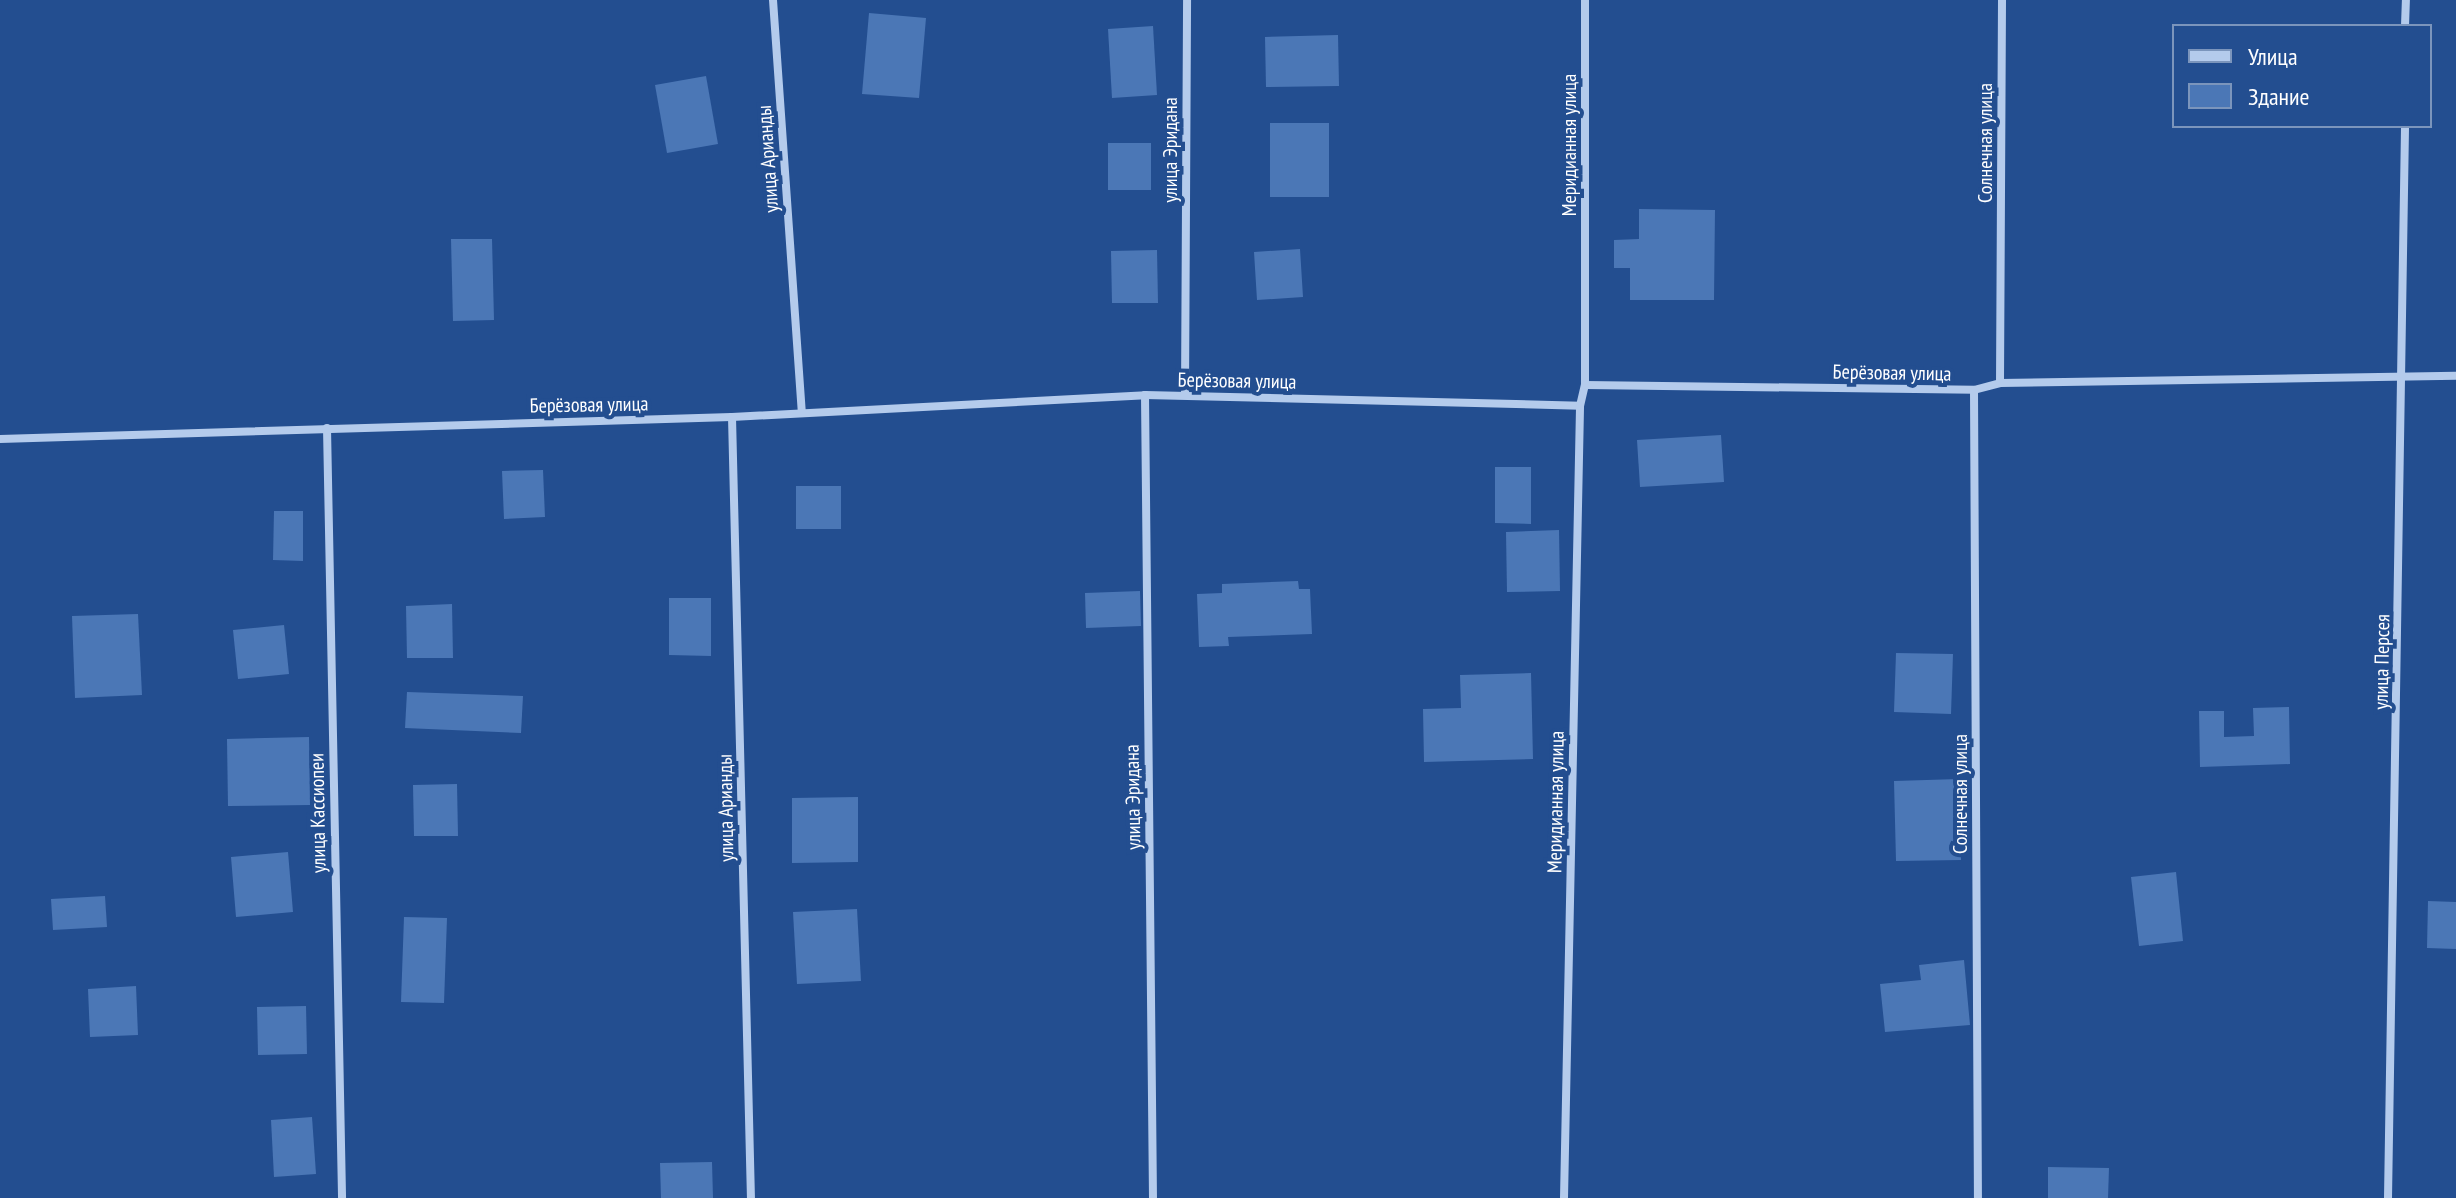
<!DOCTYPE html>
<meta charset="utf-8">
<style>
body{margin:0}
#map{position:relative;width:2456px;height:1198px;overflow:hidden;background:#234e90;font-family:"PT Sans Narrow",sans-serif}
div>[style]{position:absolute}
.building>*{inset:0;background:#4b77b6}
.minor>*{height:8px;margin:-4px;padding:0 4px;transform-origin:4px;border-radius:4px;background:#b4cbec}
span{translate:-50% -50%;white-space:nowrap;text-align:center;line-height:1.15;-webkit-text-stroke:8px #234e90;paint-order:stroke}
.street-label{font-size:20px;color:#fff}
.legend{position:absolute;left:2172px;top:24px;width:260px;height:104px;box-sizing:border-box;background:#234e90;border:2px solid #7b95bc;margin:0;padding:10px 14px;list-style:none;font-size:24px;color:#fff}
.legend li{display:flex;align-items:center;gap:16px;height:40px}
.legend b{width:40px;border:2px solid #7b95bc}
</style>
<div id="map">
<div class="building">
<i style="clip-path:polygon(869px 13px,926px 18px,919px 98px,862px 94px)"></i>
<i style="clip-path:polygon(1153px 26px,1157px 95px,1112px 98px,1108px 29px)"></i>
<i style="clip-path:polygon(1338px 35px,1339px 86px,1266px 87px,1265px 37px)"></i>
<i style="clip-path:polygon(706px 76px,718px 144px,667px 153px,655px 85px)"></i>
<i style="clip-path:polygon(1270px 123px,1329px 123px,1329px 197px,1270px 197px)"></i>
<i style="clip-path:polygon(1108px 143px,1151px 143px,1151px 190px,1108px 190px)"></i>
<i style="clip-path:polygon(1639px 209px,1715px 210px,1714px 300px,1630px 300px,1630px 268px,1614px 268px,1614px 240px,1639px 239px)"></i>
<i style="clip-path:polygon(451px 239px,492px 239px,494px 320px,453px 321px)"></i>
<i style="clip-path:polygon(1300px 249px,1303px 297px,1257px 300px,1254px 252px)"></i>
<i style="clip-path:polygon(1157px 250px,1158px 303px,1112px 303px,1111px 251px)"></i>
<i style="clip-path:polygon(1721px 435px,1724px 482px,1640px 487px,1637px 440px)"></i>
<i style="clip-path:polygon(1495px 467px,1531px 467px,1531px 524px,1495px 523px)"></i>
<i style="clip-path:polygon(543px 470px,545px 517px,504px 519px,502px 471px)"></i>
<i style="clip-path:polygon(796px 486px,841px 486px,841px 529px,796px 529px)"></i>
<i style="clip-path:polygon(274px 511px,303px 511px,303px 561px,273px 560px)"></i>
<i style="clip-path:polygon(1559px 530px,1560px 591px,1507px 592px,1506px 532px)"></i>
<i style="clip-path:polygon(1298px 581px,1299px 589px,1310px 589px,1312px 634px,1228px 637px,1229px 646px,1199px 647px,1197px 594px,1222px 593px,1222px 584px)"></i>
<i style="clip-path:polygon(1140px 591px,1141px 626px,1086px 628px,1085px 593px)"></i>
<i style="clip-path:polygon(669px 598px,711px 598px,711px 656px,669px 655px)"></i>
<i style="clip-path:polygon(452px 604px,453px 658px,407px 658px,406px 606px)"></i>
<i style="clip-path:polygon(138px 614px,142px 695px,75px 698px,72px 616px)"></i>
<i style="clip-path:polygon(284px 625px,289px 674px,238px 679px,233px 630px)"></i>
<i style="clip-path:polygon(1896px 653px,1953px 654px,1951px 714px,1894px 712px)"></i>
<i style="clip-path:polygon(1531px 673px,1533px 759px,1424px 762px,1423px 709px,1461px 708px,1460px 675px)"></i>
<i style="clip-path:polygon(407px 692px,523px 696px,521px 733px,405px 728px)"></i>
<i style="clip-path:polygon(2289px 707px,2290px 764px,2200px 767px,2199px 711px,2224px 711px,2224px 737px,2254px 736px,2253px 708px)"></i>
<i style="clip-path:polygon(309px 737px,310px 805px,228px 806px,227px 739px)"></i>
<i style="clip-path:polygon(1959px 779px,1961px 860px,1896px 861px,1894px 781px)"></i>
<i style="clip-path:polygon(457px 784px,458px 836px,414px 836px,413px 785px)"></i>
<i style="clip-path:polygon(858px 797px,858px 862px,792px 863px,792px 798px)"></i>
<i style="clip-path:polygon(288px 852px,293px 912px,236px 917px,231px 857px)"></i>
<i style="clip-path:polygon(2176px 872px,2183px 941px,2139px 946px,2131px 877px)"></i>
<i style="clip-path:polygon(105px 896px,107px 927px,53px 930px,51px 899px)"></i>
<i style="clip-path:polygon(2428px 901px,2456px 902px,2456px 949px,2427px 948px)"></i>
<i style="clip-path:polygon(857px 909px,861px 981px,797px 984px,793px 912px)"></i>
<i style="clip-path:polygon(404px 917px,447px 918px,444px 1003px,401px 1002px)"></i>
<i style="clip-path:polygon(1964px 960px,1970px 1025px,1885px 1032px,1880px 984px,1921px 980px,1919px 965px)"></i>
<i style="clip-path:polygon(136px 986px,138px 1035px,90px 1037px,88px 989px)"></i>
<i style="clip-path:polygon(306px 1006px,307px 1054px,258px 1055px,257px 1007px)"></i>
<i style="clip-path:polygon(312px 1117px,316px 1174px,274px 1177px,271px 1120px)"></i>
<i style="clip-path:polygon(712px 1162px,713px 1198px,661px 1198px,660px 1163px)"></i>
<i style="clip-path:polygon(2048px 1167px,2109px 1168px,2108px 1198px,2048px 1198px)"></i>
</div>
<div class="minor">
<i style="left:773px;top:0;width:413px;rotate:86deg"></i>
<i style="left:2405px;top:26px;width:26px;rotate:-88deg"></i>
<i style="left:2000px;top:383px;width:383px;rotate:-89.7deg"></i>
<i style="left:1585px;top:385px;width:385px;rotate:-90deg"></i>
<i style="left:1974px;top:390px;width:808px;rotate:89.72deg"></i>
<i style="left:1145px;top:395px;width:803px;rotate:89.43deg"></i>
<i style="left:1185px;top:395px;width:395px;rotate:-89.7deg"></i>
<i style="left:732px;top:417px;width:781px;rotate:88.61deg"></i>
<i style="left:327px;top:428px;width:770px;rotate:88.88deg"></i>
<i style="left:0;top:439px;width:732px;rotate:-1.72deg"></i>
<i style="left:732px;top:417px;width:414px;rotate:-3deg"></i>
<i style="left:1145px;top:395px;width:435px;rotate:1.4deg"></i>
<i style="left:1580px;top:406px;width:22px;rotate:-77deg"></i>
<i style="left:1585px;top:385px;width:389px;rotate:0.7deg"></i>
<i style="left:1974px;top:390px;width:27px;rotate:-15deg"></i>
<i style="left:2000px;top:383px;width:456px;rotate:-0.9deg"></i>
<i style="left:1564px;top:1198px;width:792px;rotate:-88.84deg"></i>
<i style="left:2388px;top:1198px;width:1072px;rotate:-89.09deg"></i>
</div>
<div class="street-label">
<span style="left:1985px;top:143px;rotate:-90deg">Солнечная улица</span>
<span style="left:1569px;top:145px;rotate:-90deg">Меридианная улица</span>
<span style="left:1170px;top:150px;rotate:-90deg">улица Эридана</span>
<span style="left:768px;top:159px;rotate:-94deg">улица Арианды</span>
<span style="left:1892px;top:373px;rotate:1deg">Берёзовая улица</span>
<span style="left:1237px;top:381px;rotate:1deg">Берёзовая улица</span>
<span style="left:589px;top:405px;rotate:-1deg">Берёзовая улица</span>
<span style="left:2382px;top:662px;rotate:-89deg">улица Персея</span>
<span style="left:1960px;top:794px;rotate:-90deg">Солнечная улица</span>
<span style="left:1133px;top:797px;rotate:-91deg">улица Эридана</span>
<span style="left:1556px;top:802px;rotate:-89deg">Меридианная улица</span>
<span style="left:726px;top:808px;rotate:-91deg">улица Арианды</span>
<span style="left:318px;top:813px;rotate:-91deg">улица Кассиопеи</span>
</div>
<ul class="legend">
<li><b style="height:10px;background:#b4cbec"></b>Улица</li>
<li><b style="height:22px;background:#4b77b6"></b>Здание</li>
</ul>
</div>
